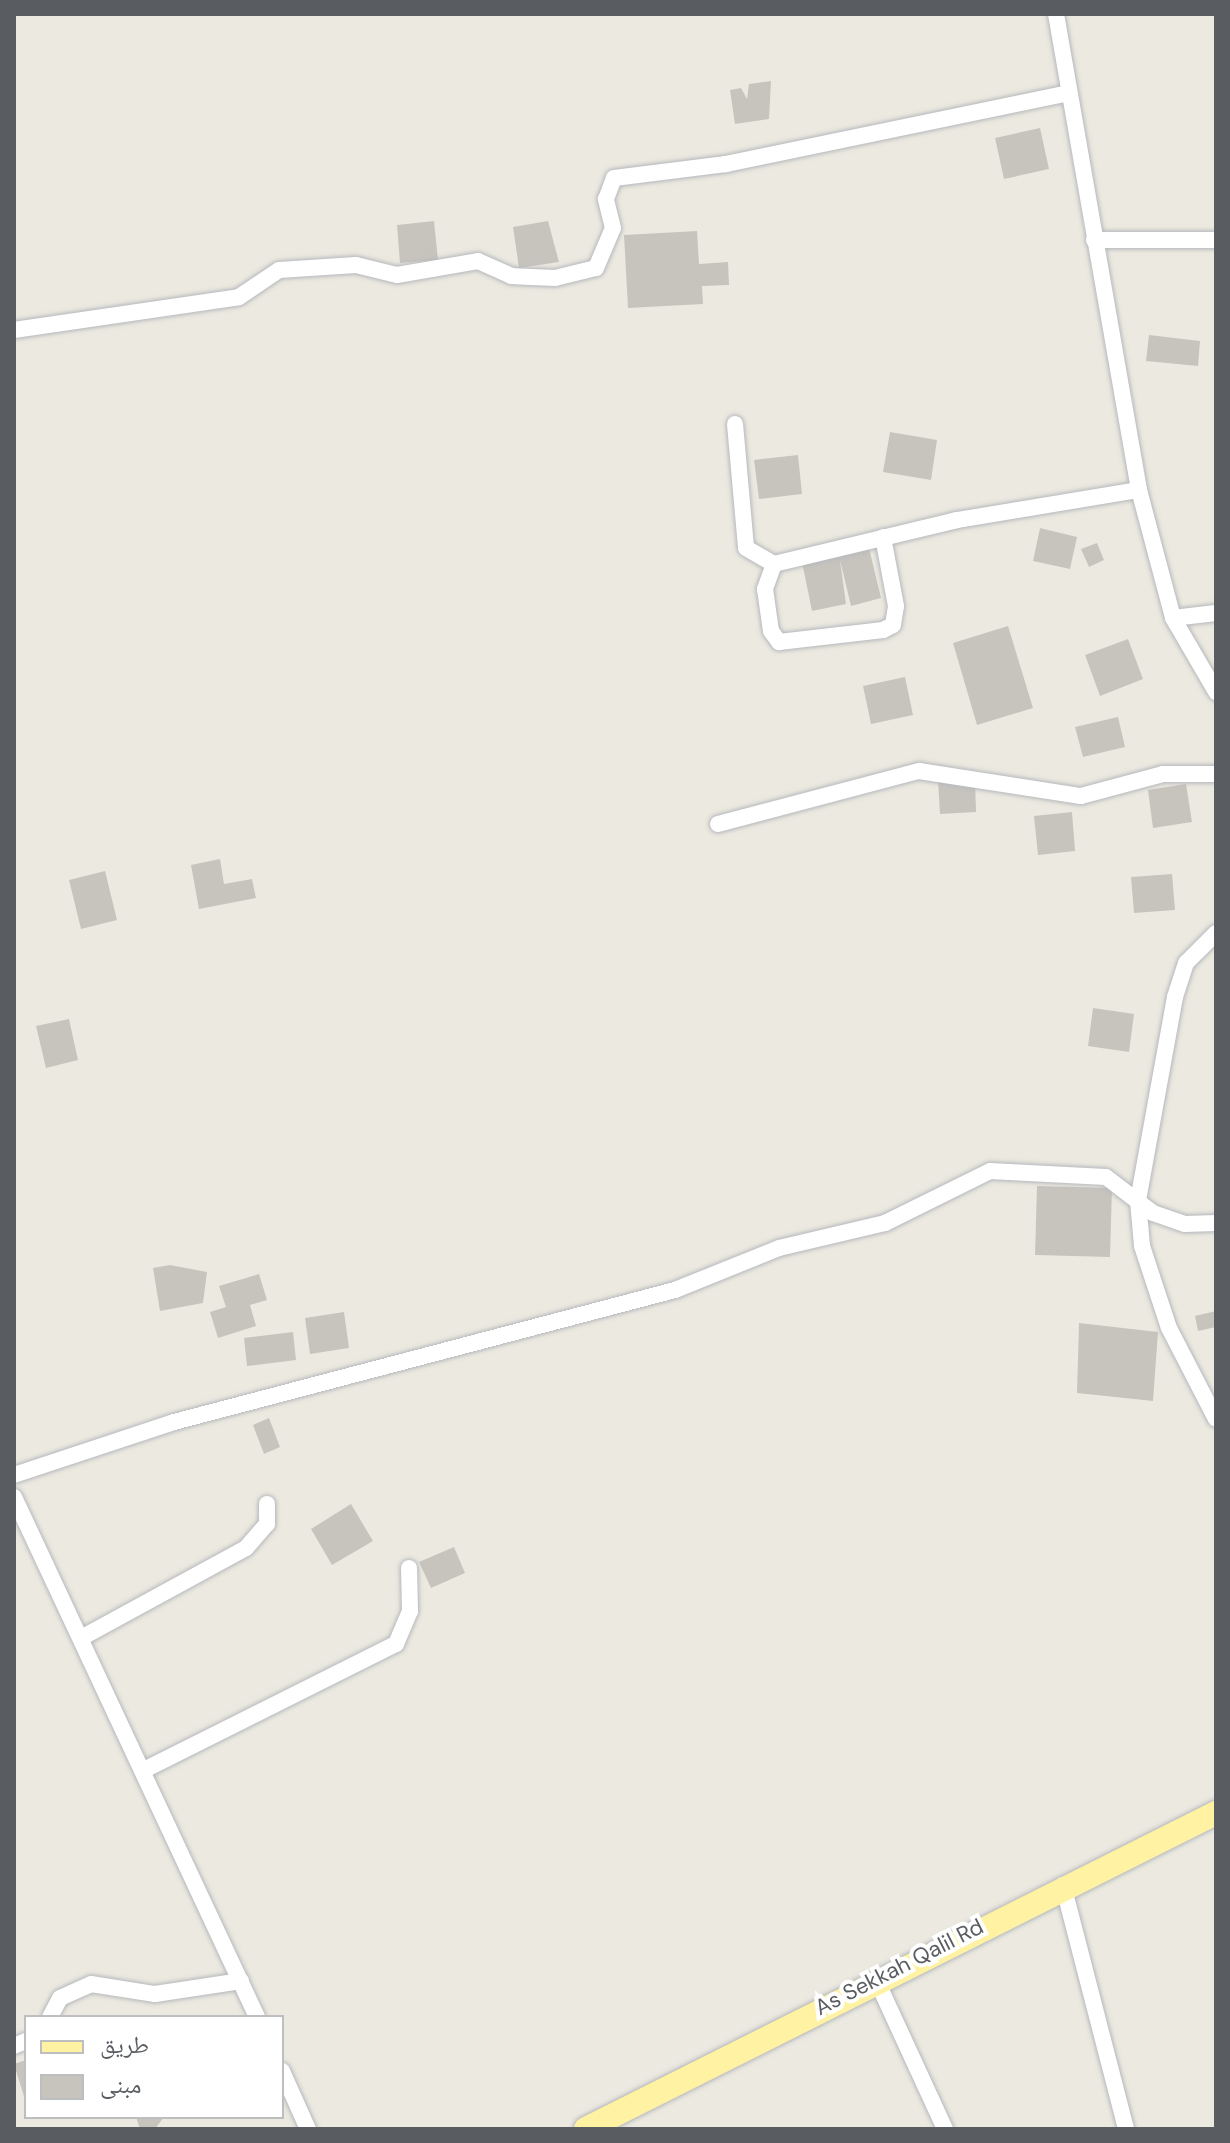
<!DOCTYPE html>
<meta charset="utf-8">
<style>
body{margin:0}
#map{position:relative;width:1230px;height:2143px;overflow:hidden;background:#eceae0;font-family:"DM Sans","Noto Naskh Arabic",sans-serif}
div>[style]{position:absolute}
.building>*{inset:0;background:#c7c4be}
.roads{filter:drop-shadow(0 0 2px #b6b8bd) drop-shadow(0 0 2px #b6b8bd)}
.minor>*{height:16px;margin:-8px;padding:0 8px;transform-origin:8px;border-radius:8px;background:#fff}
.primary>*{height:24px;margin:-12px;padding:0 12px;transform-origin:12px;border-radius:12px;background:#fff3a3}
span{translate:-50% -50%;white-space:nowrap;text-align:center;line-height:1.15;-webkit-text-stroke:8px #fff;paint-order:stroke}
.street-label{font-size:22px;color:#595d62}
.frame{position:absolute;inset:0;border:16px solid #595d62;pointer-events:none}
.legend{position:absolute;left:24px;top:2015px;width:260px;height:104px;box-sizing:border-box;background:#fff;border:2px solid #bdbec0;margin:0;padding:10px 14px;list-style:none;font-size:24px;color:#595d62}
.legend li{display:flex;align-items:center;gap:16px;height:40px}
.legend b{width:40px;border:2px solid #bdbec0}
</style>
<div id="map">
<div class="building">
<i style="clip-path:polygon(771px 81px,769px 119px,735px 124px,730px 90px,741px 88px,747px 99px,749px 84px)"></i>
<i style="clip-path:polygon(1040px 128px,1049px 169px,1004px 179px,995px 138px)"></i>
<i style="clip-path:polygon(434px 221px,438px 260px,400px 263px,397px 225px)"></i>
<i style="clip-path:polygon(548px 221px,559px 262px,519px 268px,513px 227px)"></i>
<i style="clip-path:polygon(697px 231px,699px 264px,728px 262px,729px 285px,702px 286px,703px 304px,628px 308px,624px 235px)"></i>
<i style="clip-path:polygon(1149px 335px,1200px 341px,1198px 366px,1146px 361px)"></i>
<i style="clip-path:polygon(890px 432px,937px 440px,931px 480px,883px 472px)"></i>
<i style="clip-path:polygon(798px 455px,802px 494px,759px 499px,754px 460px)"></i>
<i style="clip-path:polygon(1040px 528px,1077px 537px,1070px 569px,1033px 561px)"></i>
<i style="clip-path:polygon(1097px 543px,1104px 560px,1089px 567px,1081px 549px)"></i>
<i style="clip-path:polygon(868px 544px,881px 598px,851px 606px,840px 560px,846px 604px,812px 611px,801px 557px)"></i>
<i style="clip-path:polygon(1008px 626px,1033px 708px,977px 725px,953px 643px)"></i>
<i style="clip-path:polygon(1128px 639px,1143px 679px,1100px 696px,1085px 655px)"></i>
<i style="clip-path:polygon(905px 677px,913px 715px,871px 724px,863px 686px)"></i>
<i style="clip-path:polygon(1118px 717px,1125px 747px,1083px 757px,1075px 727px)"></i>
<i style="clip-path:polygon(975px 778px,976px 812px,940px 814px,938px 780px)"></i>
<i style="clip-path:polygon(1186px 784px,1192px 822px,1153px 828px,1148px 790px)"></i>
<i style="clip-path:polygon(1072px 812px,1075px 851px,1038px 855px,1034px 816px)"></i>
<i style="clip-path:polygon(220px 859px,224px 884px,252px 879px,256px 898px,199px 909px,191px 865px)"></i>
<i style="clip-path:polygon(105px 871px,117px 920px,81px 929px,69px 880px)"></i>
<i style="clip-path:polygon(1172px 874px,1175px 910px,1134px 913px,1131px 877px)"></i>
<i style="clip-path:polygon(1093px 1008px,1134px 1014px,1129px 1052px,1088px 1046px)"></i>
<i style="clip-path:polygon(69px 1019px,78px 1060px,46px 1068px,36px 1026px)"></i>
<i style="clip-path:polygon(1037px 1186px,1112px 1188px,1110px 1257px,1035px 1255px)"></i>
<i style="clip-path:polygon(170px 1265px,207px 1272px,203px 1303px,160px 1311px,153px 1268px)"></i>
<i style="clip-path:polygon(259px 1274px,267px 1300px,250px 1305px,256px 1326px,218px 1338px,210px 1312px,226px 1307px,219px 1286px)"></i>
<i style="clip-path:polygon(1216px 1311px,1216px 1327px,1198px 1331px,1195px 1316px)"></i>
<i style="clip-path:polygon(344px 1312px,349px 1348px,310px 1354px,305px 1318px)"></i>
<i style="clip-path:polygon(1079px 1323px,1158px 1332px,1153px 1401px,1077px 1393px)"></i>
<i style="clip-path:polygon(293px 1332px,296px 1360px,247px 1366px,244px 1338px)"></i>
<i style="clip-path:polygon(269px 1418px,280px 1447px,264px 1454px,253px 1425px)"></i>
<i style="clip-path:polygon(351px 1504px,373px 1541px,332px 1565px,311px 1529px)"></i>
<i style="clip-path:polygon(454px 1547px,465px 1573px,431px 1588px,419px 1562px)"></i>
<i style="clip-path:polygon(26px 2060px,26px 2103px,14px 2064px)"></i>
<i style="clip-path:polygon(136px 2117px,164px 2117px,155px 2129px,140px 2129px)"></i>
</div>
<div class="roads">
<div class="minor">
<i style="left:1056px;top:14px;width:483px;rotate:80.1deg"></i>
<i style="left:1139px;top:490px;width:132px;rotate:75.1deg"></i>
<i style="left:1173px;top:618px;width:86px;rotate:59.8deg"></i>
<i style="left:1094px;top:240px;width:122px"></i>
<i style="left:14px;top:330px;width:227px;rotate:-8.3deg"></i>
<i style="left:239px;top:297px;width:48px;rotate:-34deg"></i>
<i style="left:279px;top:270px;width:77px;rotate:-3.7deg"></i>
<i style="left:356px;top:265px;width:42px;rotate:13.7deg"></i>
<i style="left:397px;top:275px;width:82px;rotate:-9.8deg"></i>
<i style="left:478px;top:261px;width:36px;rotate:24deg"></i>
<i style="left:511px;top:276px;width:44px;rotate:2.6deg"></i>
<i style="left:555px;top:278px;width:42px;rotate:-13.7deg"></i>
<i style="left:596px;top:268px;width:43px;rotate:-67deg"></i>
<i style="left:613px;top:228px;width:30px;rotate:-104deg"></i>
<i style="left:606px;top:199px;width:22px;rotate:-69deg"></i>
<i style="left:614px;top:178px;width:113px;rotate:-7.1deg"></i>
<i style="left:726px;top:164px;width:349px;rotate:-11.7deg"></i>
<i style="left:735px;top:424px;width:124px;rotate:84.9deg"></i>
<i style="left:746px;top:548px;width:32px;rotate:30deg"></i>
<i style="left:774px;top:564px;width:188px;rotate:-13.5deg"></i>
<i style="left:957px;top:520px;width:184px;rotate:-9.4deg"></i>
<i style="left:774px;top:564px;width:27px;rotate:110deg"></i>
<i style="left:765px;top:589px;width:42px;rotate:81.9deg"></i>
<i style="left:771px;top:631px;width:14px;rotate:54deg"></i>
<i style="left:779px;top:642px;width:105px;rotate:-6.6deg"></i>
<i style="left:883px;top:630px;width:11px;rotate:-27deg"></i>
<i style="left:893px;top:625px;width:19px;rotate:-81deg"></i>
<i style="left:896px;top:606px;width:70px;rotate:-100.7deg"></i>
<i style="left:1173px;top:618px;width:43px;rotate:-6.6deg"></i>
<i style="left:718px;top:824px;width:208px;rotate:-14.8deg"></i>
<i style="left:919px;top:771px;width:164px;rotate:8.8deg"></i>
<i style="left:1081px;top:796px;width:85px;rotate:-15deg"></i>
<i style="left:1163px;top:774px;width:53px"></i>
<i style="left:1216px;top:933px;width:42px;rotate:135deg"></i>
<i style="left:1186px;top:963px;width:36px;rotate:108deg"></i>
<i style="left:1175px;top:997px;width:207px;rotate:100.3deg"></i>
<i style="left:1138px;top:1201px;width:45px;rotate:84.9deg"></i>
<i style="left:1142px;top:1246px;width:86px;rotate:71.8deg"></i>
<i style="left:1169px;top:1328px;width:102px;rotate:62.7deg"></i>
<i style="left:14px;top:1475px;width:169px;rotate:-18.3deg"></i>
<i style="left:174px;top:1422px;width:518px;rotate:-14.76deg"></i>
<i style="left:675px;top:1290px;width:112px;rotate:-22deg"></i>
<i style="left:779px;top:1248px;width:109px;rotate:-13.3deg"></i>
<i style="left:885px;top:1223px;width:117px;rotate:-26.3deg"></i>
<i style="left:990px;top:1171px;width:116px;rotate:3deg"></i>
<i style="left:1106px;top:1177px;width:59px;rotate:37.5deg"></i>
<i style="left:1153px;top:1213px;width:34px;rotate:19deg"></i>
<i style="left:1185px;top:1224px;width:31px;rotate:-2deg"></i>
<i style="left:14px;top:1497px;width:574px;rotate:64.95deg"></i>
<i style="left:81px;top:1638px;width:188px;rotate:-28.6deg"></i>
<i style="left:246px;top:1548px;width:32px;rotate:-49deg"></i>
<i style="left:267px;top:1524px;width:20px;rotate:-90deg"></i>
<i style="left:144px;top:1770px;width:282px;rotate:-26.6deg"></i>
<i style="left:396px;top:1644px;width:36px;rotate:-67deg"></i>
<i style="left:410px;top:1611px;width:43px;rotate:-91.3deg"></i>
<i style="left:1063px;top:1885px;width:252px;rotate:75.5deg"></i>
<i style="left:876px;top:1979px;width:165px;rotate:65.3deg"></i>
<i style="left:50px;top:2017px;width:21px;rotate:-62deg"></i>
<i style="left:60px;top:1998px;width:34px;rotate:-24deg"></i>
<i style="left:91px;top:1984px;width:65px;rotate:8.9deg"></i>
<i style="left:155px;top:1994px;width:87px;rotate:-8.6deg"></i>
<i style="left:14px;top:2046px;width:13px;rotate:-23deg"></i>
<i style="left:282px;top:2071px;width:64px;rotate:65.9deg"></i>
</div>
<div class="primary">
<i style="left:586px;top:2129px;width:705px;rotate:-26.64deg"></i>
</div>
</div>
<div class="street-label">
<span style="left:899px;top:1967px;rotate:-27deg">As Sekkah Qalil Rd</span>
</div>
<div class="frame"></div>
<ul class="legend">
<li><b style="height:10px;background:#fff3a3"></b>طريق</li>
<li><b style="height:22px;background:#c7c4be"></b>مبنى</li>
</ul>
</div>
